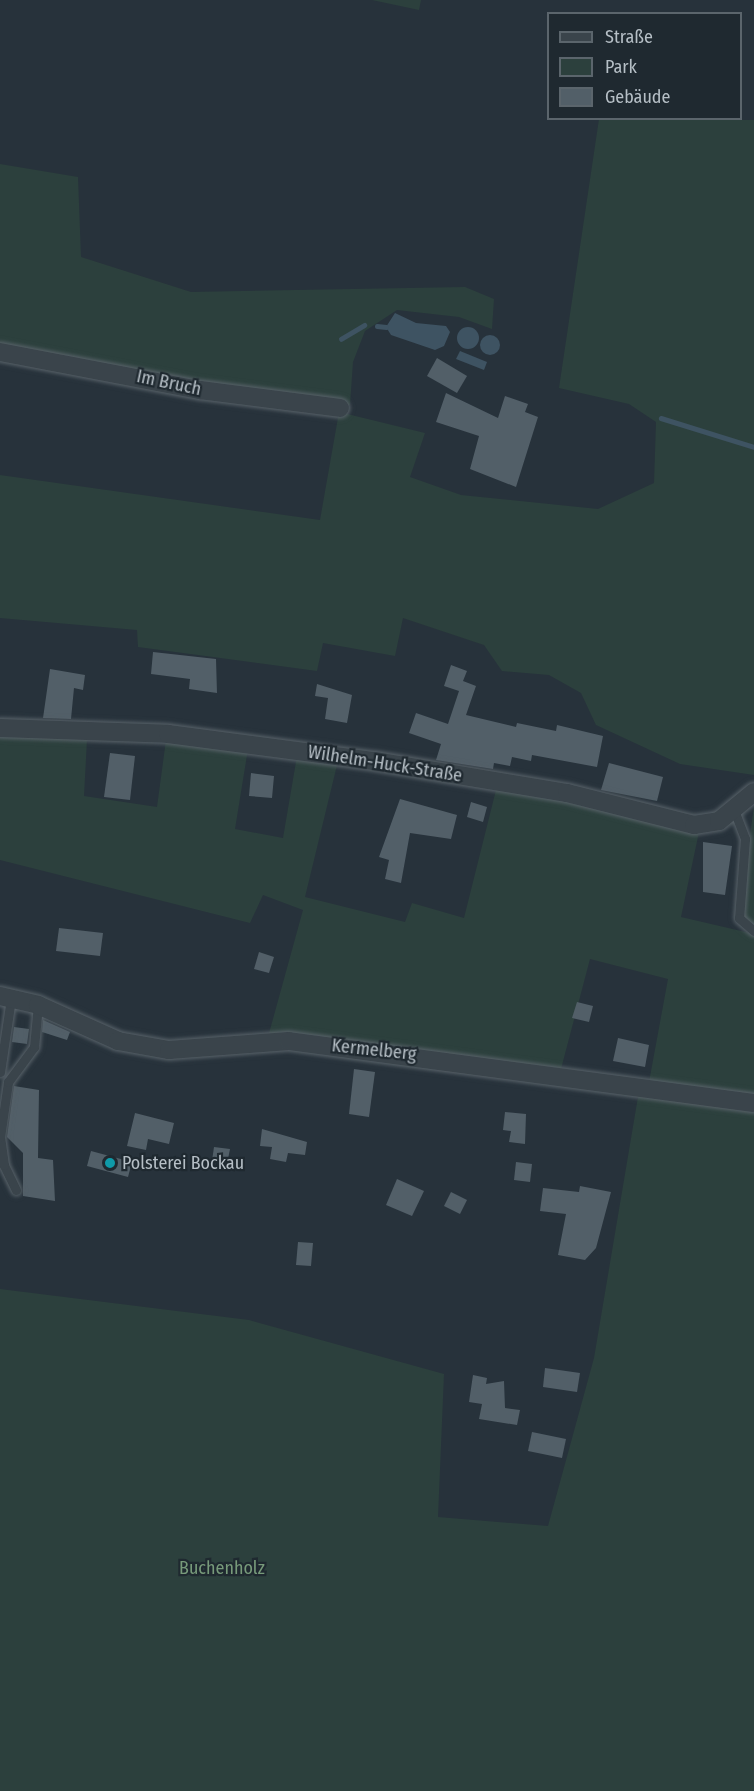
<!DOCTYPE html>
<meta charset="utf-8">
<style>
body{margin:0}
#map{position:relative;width:754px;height:1791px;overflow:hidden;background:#27323b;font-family:"Fira Sans Condensed",sans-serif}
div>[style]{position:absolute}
.green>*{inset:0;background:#2c403d}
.water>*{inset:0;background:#3e5362}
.round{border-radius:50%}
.stream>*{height:4.5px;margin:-2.25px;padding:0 2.25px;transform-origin:2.25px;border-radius:2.25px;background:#3e5362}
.building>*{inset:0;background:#525f68}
.roads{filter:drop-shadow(0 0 2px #586269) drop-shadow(0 0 2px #586269)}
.lane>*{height:9px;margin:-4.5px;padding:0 4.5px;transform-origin:4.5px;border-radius:4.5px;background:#3a444b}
.street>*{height:18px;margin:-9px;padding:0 9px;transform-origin:9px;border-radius:9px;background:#3a444b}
.dots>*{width:16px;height:16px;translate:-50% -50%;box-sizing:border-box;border:3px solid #1f2930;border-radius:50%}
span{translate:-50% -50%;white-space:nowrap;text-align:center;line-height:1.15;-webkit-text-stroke:4.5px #1f2930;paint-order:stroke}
.street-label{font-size:18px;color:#b6bfc6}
.poi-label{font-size:18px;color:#b6bfc6}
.left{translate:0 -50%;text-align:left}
.park-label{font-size:18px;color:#779a7a}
.legend{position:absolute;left:547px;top:12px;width:195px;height:108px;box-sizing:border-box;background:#1f2930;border:2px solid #5b656c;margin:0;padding:8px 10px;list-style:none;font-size:18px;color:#b6bfc6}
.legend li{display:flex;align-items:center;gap:12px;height:30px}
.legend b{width:30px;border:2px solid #5b656c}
</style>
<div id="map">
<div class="green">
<i style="clip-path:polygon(372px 0,421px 0,419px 10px)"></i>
<i style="clip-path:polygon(599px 119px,754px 120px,754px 775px,680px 764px,596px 725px,581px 693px,549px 675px,502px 671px,484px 645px,403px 618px,395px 656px,323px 643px,317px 671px,138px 647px,137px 630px,0 618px,0 475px,320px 520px,339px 412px,425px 433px,410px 477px,461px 495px,598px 509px,654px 483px,656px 422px,629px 404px,559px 388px)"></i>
<i style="clip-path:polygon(0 164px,78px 177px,81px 257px,191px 292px,465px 287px,494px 299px,492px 329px,459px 317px,397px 310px,365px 331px,353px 362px,350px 405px,0 348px)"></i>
<i style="clip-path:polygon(0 733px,87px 740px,84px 796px,157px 807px,166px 740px,248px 749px,235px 829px,283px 838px,297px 756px,338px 761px,305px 897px,405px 922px,412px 903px,464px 918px,497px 786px,699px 832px,681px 917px,754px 934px,754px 1098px,649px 1082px,668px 979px,590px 959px,561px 1069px,288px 1034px,268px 1037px,303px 910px,263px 895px,250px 923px,0 860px)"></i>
<i style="clip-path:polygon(754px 806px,754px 926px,741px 916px,740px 907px)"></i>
<i style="clip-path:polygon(639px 1091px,754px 1108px,754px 1791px,0 1791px,0 1289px,249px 1320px,444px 1374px,438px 1517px,548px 1526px,594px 1358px)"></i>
</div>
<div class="water">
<i style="clip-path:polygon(395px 313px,416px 323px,446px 326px,450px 332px,444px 346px,435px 350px,391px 335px,386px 327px)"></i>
<i class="round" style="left:457px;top:327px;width:22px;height:22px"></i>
<i class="round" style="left:480px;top:335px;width:20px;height:20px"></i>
<i style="clip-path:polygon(460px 351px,487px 362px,484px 370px,456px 359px)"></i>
</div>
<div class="stream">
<i style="left:377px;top:326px;width:9px;rotate:6deg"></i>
<i style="left:341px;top:339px;width:27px;rotate:-31deg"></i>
<i style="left:661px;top:418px;width:97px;rotate:17.3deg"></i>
</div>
<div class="building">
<i style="clip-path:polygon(437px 358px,467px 376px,457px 393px,427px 376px)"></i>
<i style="clip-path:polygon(446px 393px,498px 418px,505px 396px,528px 404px,525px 412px,538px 417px,516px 487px,470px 469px,479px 436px,436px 422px)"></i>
<i style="clip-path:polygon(153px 652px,216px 659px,217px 693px,189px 689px,190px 679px,151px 674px)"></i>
<i style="clip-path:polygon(451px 665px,467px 671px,463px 681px,476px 686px,466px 715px,516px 727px,517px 723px,556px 731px,557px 725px,603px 736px,597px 767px,532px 755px,531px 761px,512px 757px,510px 766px,494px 763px,493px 769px,436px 760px,441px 744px,409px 733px,416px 713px,448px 724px,459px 691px,444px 686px)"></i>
<i style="clip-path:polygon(50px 669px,85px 675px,83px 690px,74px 688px,71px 719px,43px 718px)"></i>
<i style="clip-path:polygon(317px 684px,352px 695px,347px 723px,325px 719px,328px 698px,315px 696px)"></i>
<i style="clip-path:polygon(110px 753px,135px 756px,130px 800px,104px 797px)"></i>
<i style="clip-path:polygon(609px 763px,663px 777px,657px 801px,601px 790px)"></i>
<i style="clip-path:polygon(251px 773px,274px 776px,272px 798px,249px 796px)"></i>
<i style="clip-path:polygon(400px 799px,457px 815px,451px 839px,410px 833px,401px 883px,385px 879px,389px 860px,379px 857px)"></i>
<i style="clip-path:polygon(471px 802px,487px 807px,483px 822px,467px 817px)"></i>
<i style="clip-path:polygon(703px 842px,732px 846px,725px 895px,703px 892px)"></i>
<i style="clip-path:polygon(59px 928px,103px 933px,100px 956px,56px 951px)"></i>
<i style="clip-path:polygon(259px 952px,274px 957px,269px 973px,254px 969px)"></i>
<i style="clip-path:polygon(577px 1002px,593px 1006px,589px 1022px,572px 1018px)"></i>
<i style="clip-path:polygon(43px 1020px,70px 1032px,67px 1040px,42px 1032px)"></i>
<i style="clip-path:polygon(14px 1027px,29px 1029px,27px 1044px,12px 1042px)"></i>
<i style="clip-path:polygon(618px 1038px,649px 1045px,645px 1067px,613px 1061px)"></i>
<i style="clip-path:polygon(354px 1069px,375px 1072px,369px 1117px,349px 1114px)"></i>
<i style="clip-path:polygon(14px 1086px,39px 1090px,38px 1158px,53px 1160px,55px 1201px,23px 1196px,23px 1153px,7px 1137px)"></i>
<i style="clip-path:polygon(505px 1112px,526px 1114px,525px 1144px,509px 1142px,511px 1131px,503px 1130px)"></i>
<i style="clip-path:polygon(135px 1113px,174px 1123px,169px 1144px,148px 1139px,146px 1150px,127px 1146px)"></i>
<i style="clip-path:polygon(262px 1129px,307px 1142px,305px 1155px,288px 1153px,286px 1162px,270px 1159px,272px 1147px,260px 1146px)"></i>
<i style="clip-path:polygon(214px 1147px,230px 1149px,227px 1164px,212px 1161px)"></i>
<i style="clip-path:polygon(91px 1151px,132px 1162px,128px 1177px,87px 1166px)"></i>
<i style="clip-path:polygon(516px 1162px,532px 1164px,530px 1182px,514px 1180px)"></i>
<i style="clip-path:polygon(397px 1179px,424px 1191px,412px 1216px,386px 1205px)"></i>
<i style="clip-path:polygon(580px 1186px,611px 1192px,596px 1248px,585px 1260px,558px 1255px,566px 1214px,540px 1211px,543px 1188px,579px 1192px)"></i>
<i style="clip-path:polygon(451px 1192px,467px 1200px,460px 1214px,444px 1206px)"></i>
<i style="clip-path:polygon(298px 1242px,313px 1243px,311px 1266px,296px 1265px)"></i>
<i style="clip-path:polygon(545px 1368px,580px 1373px,577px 1392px,543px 1387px)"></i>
<i style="clip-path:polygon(473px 1375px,487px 1378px,486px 1384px,504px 1381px,505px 1408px,520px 1410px,517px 1425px,479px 1419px,482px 1404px,469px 1402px)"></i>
<i style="clip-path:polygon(532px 1432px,566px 1439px,562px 1458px,528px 1451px)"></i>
</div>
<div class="roads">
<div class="lane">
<i style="left:734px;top:810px;width:31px;rotate:69deg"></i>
<i style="left:745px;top:839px;width:79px;rotate:94.3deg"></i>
<i style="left:739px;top:918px;width:20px;rotate:41deg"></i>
<i style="left:0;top:1072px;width:75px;rotate:-81.5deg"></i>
<i style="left:16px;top:1190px;width:28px;rotate:-116deg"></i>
<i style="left:4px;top:1165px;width:28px;rotate:-98deg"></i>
<i style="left:0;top:1137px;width:56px;rotate:-81.7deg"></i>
<i style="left:8px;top:1082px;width:44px;rotate:-53.4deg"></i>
<i style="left:34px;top:1047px;width:42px;rotate:-84.6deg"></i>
</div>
<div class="street">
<i style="left:0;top:352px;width:204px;rotate:10.8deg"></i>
<i style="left:200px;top:390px;width:141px;rotate:7.3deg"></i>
<i style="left:0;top:728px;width:168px;rotate:2deg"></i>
<i style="left:168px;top:734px;width:208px;rotate:7.5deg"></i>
<i style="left:374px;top:761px;width:196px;rotate:9.4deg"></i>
<i style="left:567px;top:793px;width:131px;rotate:14.1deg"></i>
<i style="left:694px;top:825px;width:25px;rotate:-9deg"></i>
<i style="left:719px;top:821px;width:45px;rotate:-39.6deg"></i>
<i style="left:0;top:996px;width:39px;rotate:13deg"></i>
<i style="left:38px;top:1005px;width:88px;rotate:24.2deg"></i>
<i style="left:118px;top:1041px;width:52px;rotate:10deg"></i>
<i style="left:169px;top:1050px;width:120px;rotate:-4.3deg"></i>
<i style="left:289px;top:1041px;width:469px;rotate:7.6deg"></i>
</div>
</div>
<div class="dots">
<i style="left:110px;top:1163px;background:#0f9aa8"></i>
</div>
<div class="street-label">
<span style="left:169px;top:383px;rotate:12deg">Im Bruch</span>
<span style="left:385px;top:764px;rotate:9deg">Wilhelm-Huck-Straße</span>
<span style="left:374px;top:1050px;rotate:6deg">Kermelberg</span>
</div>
<div class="poi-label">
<span class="left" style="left:122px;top:1163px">Polsterei Bockau</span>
</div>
<div class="park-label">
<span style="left:222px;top:1568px">Buchenholz</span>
</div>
<ul class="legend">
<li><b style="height:8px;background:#3a444b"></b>Straße</li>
<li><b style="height:16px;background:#2c403d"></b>Park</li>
<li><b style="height:16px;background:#525f68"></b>Gebäude</li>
</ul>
</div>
